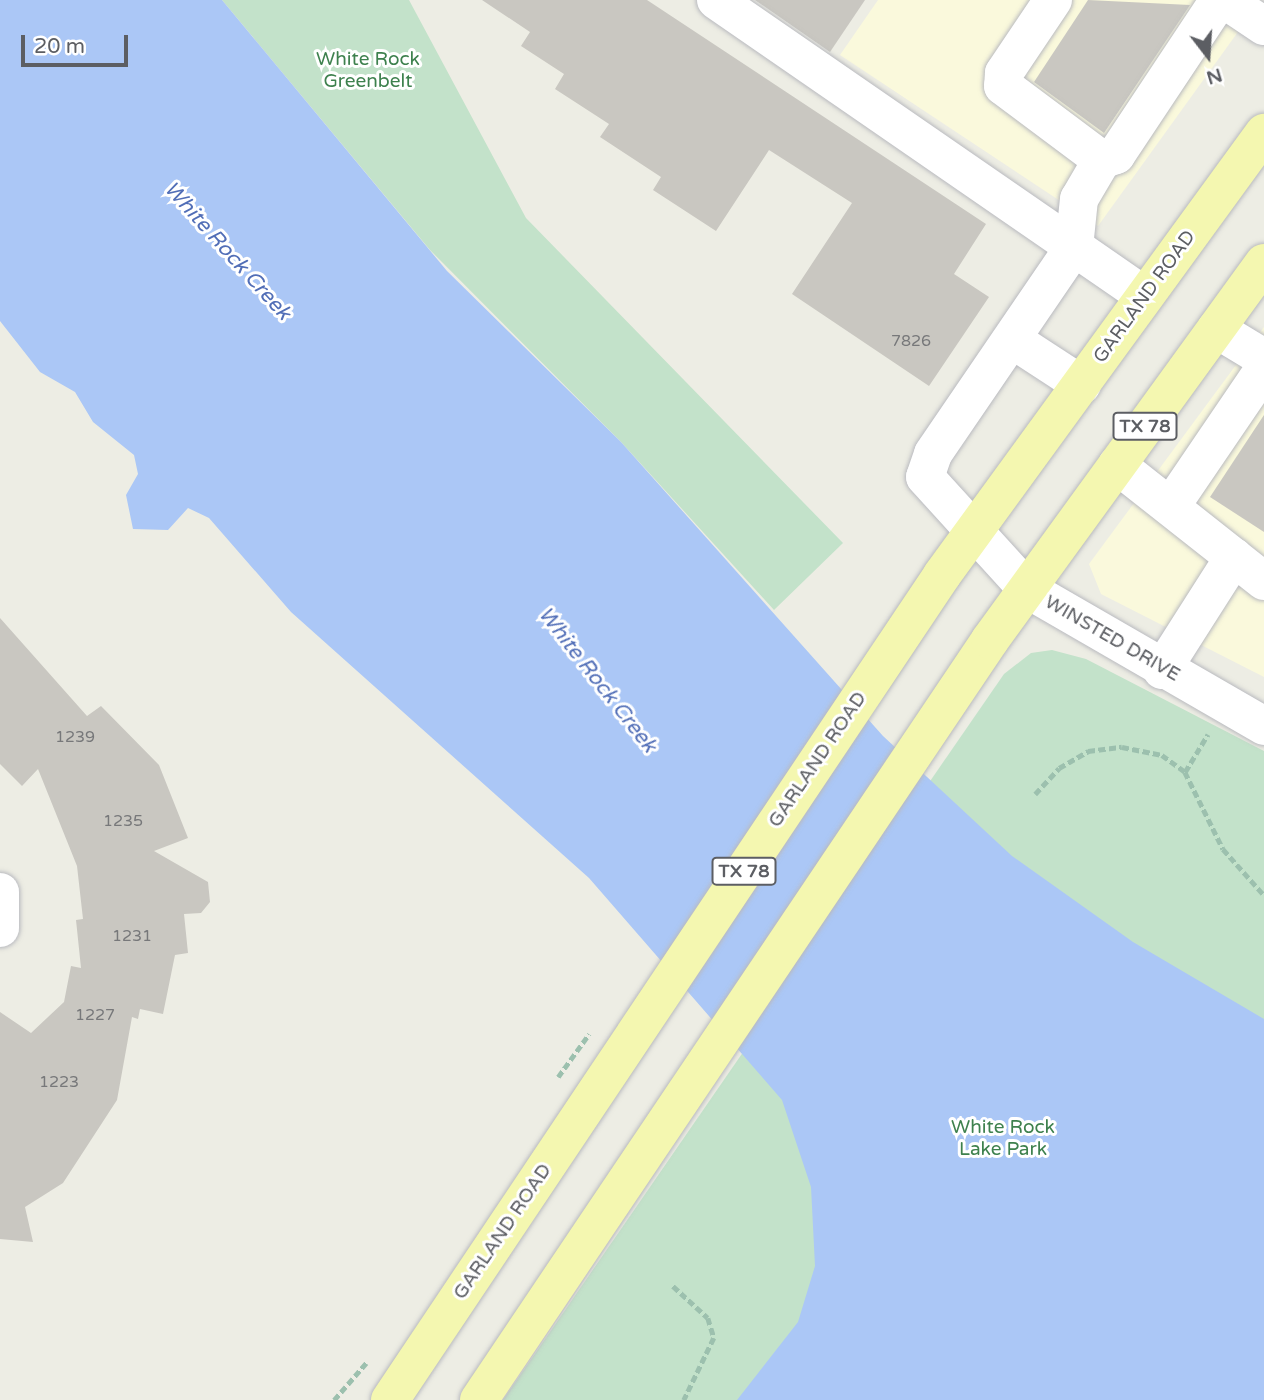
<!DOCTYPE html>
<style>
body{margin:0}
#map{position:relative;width:1264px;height:1400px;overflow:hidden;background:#edede4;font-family:"Varela Round",sans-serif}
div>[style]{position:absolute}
.commercial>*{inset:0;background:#faf9dc}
.green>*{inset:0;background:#c3e2ca}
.water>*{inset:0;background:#abc7f6}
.building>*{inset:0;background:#c9c7c1}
.path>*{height:4.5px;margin-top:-2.25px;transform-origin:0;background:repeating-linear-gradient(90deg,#9cc0ae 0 7px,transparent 0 10.5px)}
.roads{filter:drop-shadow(0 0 2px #b9babf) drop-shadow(0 0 2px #b9babf)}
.minor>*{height:38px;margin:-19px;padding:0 19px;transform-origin:19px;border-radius:19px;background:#fff}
.major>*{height:38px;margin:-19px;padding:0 19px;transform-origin:19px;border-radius:19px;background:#f4f7b0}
span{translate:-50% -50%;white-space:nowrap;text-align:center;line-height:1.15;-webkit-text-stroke:6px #fff;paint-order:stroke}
.number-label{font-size:16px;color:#77787a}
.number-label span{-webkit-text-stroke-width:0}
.shield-label span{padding:2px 5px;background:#fff;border:2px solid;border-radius:5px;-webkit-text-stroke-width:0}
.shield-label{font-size:18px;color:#5c5e63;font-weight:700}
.park-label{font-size:19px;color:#3e814e}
.street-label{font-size:19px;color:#5c5e63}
.water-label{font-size:21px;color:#516eb7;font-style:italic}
.north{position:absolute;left:1173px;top:21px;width:70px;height:70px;-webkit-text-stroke:5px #fff;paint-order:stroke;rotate:163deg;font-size:19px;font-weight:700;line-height:28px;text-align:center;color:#5c5e63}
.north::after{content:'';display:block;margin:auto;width:24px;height:32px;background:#5c5e63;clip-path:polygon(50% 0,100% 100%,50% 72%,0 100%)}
.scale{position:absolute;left:21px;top:35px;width:107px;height:32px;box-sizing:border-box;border:4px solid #5c5e63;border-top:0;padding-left:9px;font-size:21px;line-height:24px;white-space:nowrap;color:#5c5e63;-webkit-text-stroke:5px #fff;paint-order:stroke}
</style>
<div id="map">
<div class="commercial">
<i style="clip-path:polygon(878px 0,1261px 0,1098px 226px,840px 55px)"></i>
<i style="clip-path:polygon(1264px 327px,1264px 677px,1101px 594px,1089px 564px)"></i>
</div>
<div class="green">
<i style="clip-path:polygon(222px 0,409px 0,526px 218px,843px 543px,774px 610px,621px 442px,430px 250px)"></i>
<i style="clip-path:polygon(1052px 650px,1086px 659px,1264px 751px,1264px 1400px,503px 1400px,1004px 674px,1031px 653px)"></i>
</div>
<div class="water">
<i style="clip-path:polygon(0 0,222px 0,447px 271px,621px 442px,883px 736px,1012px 856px,1133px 942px,1264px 1019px,1264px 1400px,737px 1400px,798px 1322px,815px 1266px,811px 1187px,782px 1100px,589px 878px,291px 612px,209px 518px,188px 508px,168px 530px,133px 529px,126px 495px,138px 474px,134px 455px,93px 422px,75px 392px,40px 372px,0 321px)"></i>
</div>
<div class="building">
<i style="clip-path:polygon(482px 0,647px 0,986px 224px,954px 274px,989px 297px,929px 386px,792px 294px,852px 203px,769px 150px,716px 231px,653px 190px,661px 177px,600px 137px,609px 124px,555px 89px,564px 74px,521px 46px,530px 32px)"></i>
<i style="clip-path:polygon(755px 0,865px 0,830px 52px)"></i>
<i style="clip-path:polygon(1088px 0,1190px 5px,1104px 133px,1034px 82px)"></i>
<i style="clip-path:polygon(1264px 415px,1264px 532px,1210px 497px)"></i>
<i style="clip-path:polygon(0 618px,87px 716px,101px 706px,159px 765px,188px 838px,154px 851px,208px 882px,210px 902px,201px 913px,184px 914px,188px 953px,175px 955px,163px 1014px,140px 1009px,138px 1019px,132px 1017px,117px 1100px,63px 1183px,25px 1207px,33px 1242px,0 1239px,0 1012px,31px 1033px,64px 1002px,71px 966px,81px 968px,76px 920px,83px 919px,77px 866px,38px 769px,22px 786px,0 764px)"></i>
</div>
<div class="path">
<i style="left:1185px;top:772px;width:44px;rotate:-58.8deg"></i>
<i style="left:1035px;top:794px;width:35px;rotate:-47deg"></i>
<i style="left:1059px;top:768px;width:34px;rotate:-30deg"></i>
<i style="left:1088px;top:751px;width:34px;rotate:-7deg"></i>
<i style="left:1122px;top:747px;width:41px;rotate:11.3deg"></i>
<i style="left:1162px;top:755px;width:29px;rotate:36deg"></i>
<i style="left:1185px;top:772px;width:86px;rotate:63.7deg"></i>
<i style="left:1223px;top:849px;width:62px;rotate:48.3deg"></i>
<i style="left:558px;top:1077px;width:53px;rotate:-54.2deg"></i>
<i style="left:673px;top:1286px;width:47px;rotate:42.4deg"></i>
<i style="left:708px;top:1318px;width:21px;rotate:73deg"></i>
<i style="left:714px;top:1338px;width:69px;rotate:115.8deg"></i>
<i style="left:334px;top:1400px;width:49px;rotate:-49.1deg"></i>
</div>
<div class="roads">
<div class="minor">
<i style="left:716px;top:0;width:435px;rotate:34.6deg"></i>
<i style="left:1074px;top:247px;width:250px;rotate:124.3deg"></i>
<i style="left:933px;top:454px;width:24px;rotate:109deg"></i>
<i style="left:925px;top:477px;width:151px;rotate:47.7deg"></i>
<i style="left:1027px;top:589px;width:274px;rotate:30deg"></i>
<i style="left:1053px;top:0;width:88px;rotate:123.9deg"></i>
<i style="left:1004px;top:73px;width:13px;rotate:94deg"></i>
<i style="left:1003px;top:86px;width:124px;rotate:36.8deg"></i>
<i style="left:1102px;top:160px;width:45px;rotate:120.5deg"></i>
<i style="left:1079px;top:199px;width:48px;rotate:95.9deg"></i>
<i style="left:1074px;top:247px;width:86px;rotate:34.6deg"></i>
<i style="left:1225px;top:0;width:47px;rotate:33.7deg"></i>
<i style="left:1102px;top:160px;width:15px;rotate:-20deg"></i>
<i style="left:1116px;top:155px;width:186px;rotate:-56.4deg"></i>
<i style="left:1216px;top:329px;width:56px;rotate:31.1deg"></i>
<i style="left:1013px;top:340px;width:82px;rotate:33.1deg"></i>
<i style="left:1117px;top:465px;width:187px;rotate:38.3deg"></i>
<i style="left:1171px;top:506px;width:166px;rotate:-55.8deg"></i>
<i style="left:1162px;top:670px;width:134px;rotate:-57.5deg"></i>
<i style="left:0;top:892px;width:36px;rotate:90deg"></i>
</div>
<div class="major">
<i style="left:390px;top:1400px;width:993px;rotate:-56.21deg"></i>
<i style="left:942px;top:575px;width:547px;rotate:-53.93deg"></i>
<i style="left:479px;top:1400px;width:916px;rotate:-56.08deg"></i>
<i style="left:990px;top:640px;width:466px;rotate:-54deg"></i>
</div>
</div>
<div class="number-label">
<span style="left:911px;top:341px">7826</span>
<span style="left:75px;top:737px">1239</span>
<span style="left:123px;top:821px">1235</span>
<span style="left:132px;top:936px">1231</span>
<span style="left:95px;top:1015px">1227</span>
<span style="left:59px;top:1082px">1223</span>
</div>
<div class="shield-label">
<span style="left:1145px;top:426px">TX 78</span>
<span style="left:744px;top:871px">TX 78</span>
</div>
<div class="park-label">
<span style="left:368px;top:71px">White Rock<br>Greenbelt</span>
<span style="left:1003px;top:1139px">White Rock<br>Lake Park</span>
</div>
<div class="street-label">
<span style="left:1145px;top:297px;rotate:-54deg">GARLAND ROAD</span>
<span style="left:1112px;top:639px;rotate:30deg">WINSTED DRIVE</span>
<span style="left:818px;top:760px;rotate:-56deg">GARLAND ROAD</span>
<span style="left:503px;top:1232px;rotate:-56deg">GARLAND ROAD</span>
</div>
<div class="water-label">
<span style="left:227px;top:251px;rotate:48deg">White Rock Creek</span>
<span style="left:597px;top:680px;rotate:52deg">White Rock Creek</span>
</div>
<div class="north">N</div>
<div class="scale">20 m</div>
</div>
